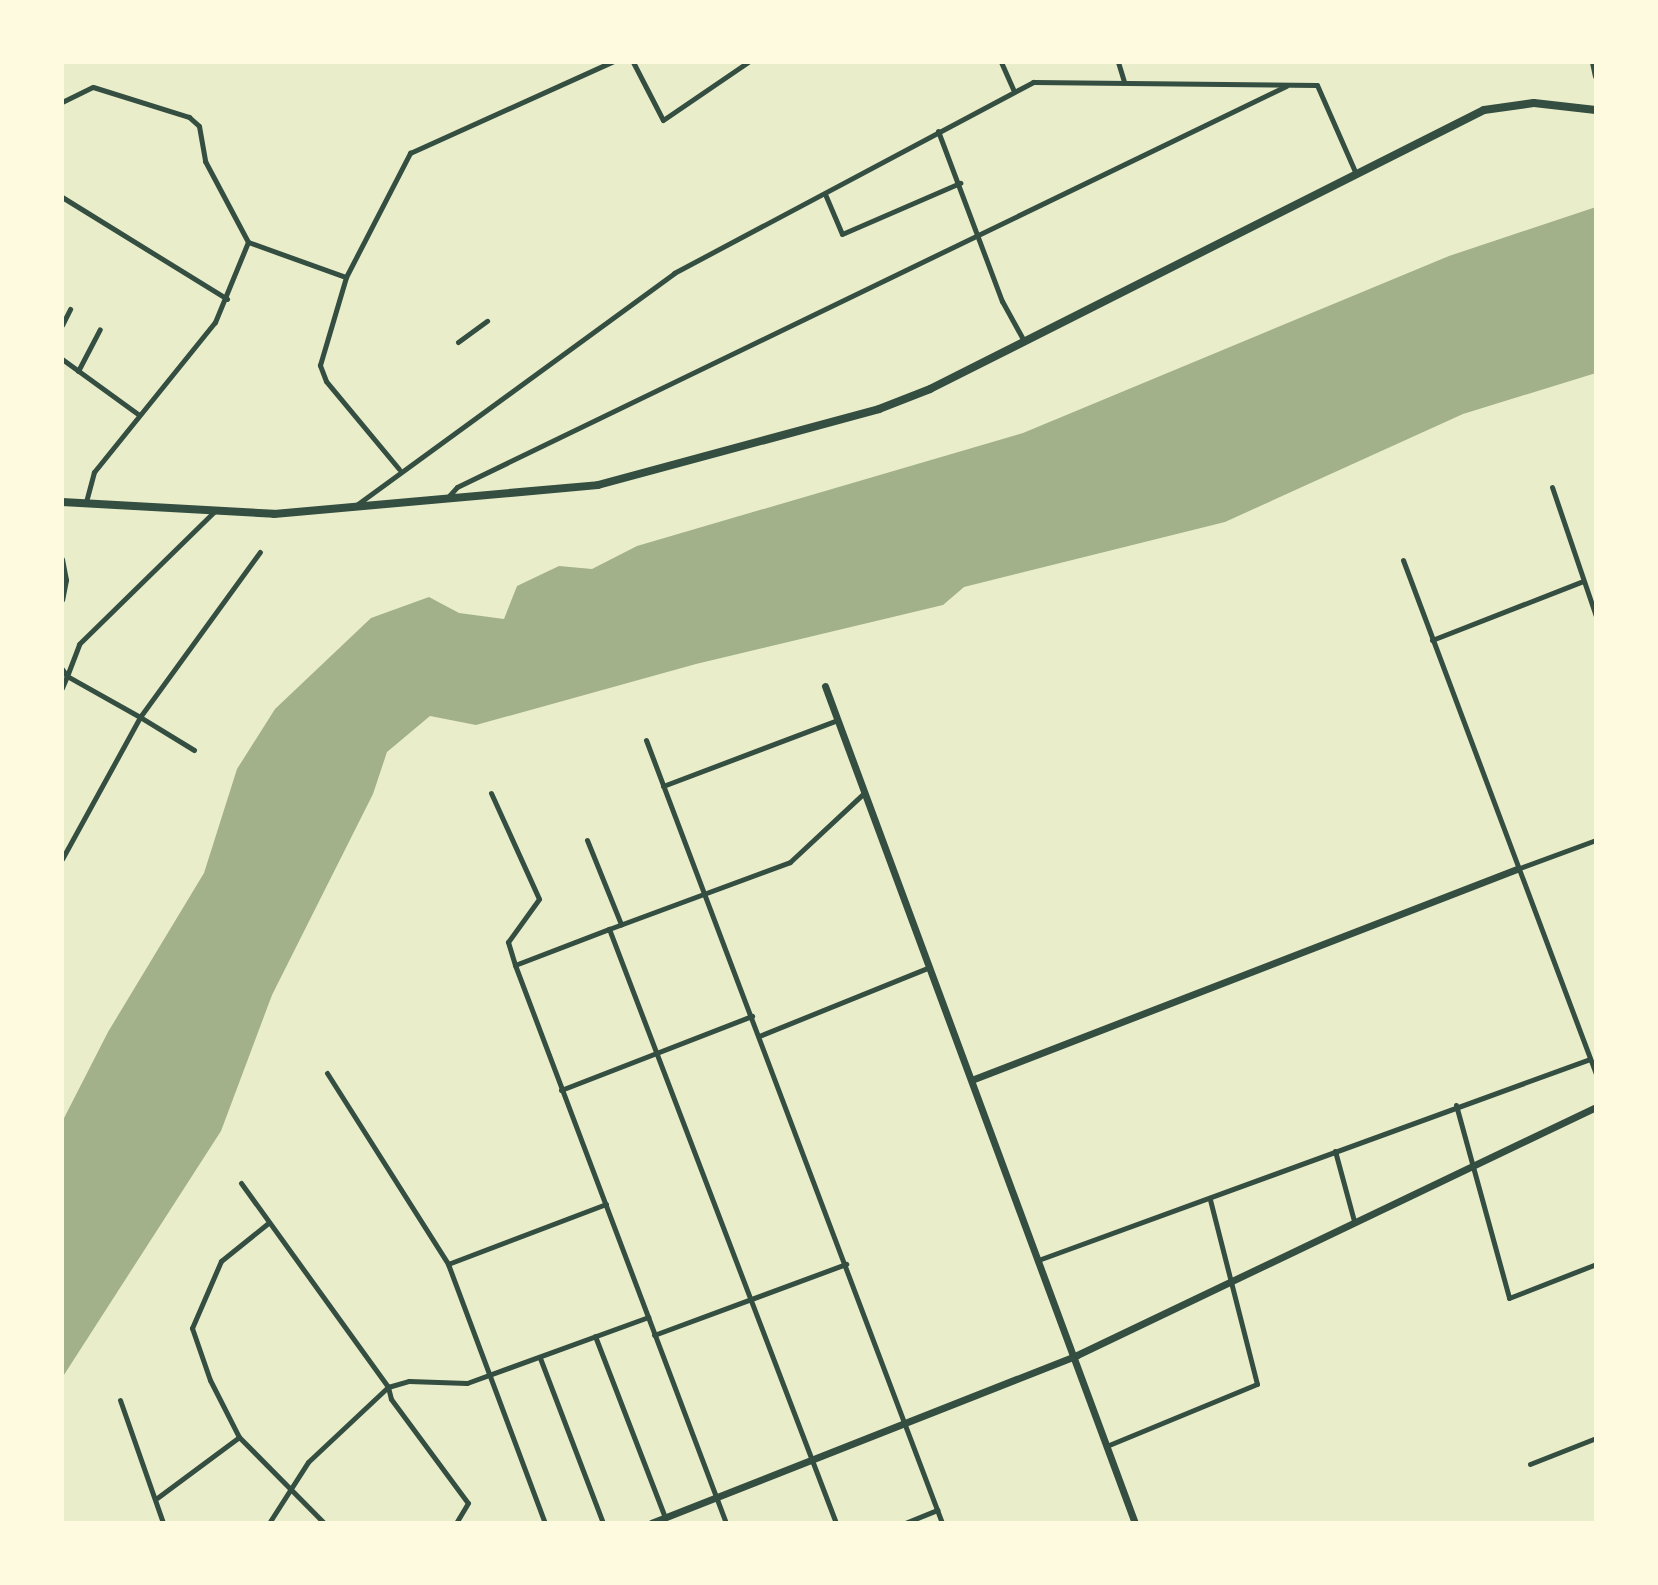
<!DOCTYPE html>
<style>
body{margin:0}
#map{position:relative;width:1658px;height:1585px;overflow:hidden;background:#e9edc9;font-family:Manrope,sans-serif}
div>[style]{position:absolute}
.water>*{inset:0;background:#a3b18a}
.minor>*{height:5px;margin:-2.5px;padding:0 2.5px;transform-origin:2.5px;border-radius:2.5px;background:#344e41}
.tertiary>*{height:7px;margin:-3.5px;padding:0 3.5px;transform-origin:3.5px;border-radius:3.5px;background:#344e41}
.secondary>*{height:8px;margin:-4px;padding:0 4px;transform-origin:4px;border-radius:4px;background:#344e41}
span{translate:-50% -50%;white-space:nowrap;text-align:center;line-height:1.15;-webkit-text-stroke:7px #fefae0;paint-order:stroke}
.frame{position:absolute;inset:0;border:64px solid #fefae0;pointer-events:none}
</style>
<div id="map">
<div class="water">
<i style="clip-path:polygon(1596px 207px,1596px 373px,1463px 414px,1225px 522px,964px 587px,943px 605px,696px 664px,476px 725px,430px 716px,387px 752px,373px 794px,272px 995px,221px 1131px,62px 1378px,62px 1122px,108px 1032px,204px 873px,237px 769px,275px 709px,371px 618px,429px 597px,459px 613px,504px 619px,517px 586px,559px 566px,592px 569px,637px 546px,1023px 433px,1449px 256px)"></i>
</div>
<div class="minor">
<i style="left:633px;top:62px;width:65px;rotate:62.7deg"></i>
<i style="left:663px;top:120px;width:103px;rotate:-34.3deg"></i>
<i style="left:1001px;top:62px;width:30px;rotate:66deg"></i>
<i style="left:1118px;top:62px;width:21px;rotate:73deg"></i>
<i style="left:62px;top:102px;width:34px;rotate:-26deg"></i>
<i style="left:93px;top:87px;width:101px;rotate:17.4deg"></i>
<i style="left:189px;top:117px;width:13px;rotate:42deg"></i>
<i style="left:199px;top:126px;width:36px;rotate:80deg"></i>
<i style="left:205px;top:161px;width:92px;rotate:62deg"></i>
<i style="left:248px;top:242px;width:87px;rotate:112.4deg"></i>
<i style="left:215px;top:322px;width:193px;rotate:128.9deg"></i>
<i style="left:94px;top:472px;width:31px;rotate:105deg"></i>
<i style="left:938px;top:131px;width:182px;rotate:69.4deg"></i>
<i style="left:1002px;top:301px;width:46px;rotate:61.2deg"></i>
<i style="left:825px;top:194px;width:43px;rotate:67deg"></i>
<i style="left:842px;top:234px;width:129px;rotate:-23.4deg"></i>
<i style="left:62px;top:197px;width:194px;rotate:31.7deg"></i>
<i style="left:248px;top:242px;width:104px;rotate:19.7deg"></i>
<i style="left:62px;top:325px;width:18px;rotate:-63deg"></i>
<i style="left:458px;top:342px;width:36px;rotate:-36deg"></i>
<i style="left:62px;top:359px;width:95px;rotate:36deg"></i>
<i style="left:78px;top:371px;width:47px;rotate:-62.4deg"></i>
<i style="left:399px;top:469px;width:114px;rotate:-129.7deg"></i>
<i style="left:326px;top:381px;width:17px;rotate:-111deg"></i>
<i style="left:320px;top:365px;width:92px;rotate:-73.5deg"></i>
<i style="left:346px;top:277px;width:140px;rotate:-62.7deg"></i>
<i style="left:410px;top:153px;width:222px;rotate:-24.3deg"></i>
<i style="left:1552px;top:487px;width:136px;rotate:71.2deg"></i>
<i style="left:448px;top:497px;width:13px;rotate:-48deg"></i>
<i style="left:457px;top:487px;width:921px;rotate:-25.81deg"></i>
<i style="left:355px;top:506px;width:395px;rotate:-36.1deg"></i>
<i style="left:674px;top:273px;width:407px;rotate:-28deg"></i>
<i style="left:1033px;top:82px;width:284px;rotate:0.6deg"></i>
<i style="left:1317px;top:85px;width:97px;rotate:66.3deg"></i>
<i style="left:62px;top:559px;width:21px;rotate:79deg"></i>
<i style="left:66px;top:580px;width:20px;rotate:101deg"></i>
<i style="left:1403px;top:560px;width:549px;rotate:69.42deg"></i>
<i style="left:1432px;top:640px;width:162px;rotate:-21.3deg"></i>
<i style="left:62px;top:669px;width:9px;rotate:54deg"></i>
<i style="left:67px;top:676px;width:13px;rotate:113deg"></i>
<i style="left:646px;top:740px;width:837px;rotate:69.29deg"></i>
<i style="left:194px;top:750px;width:63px;rotate:-148.6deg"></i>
<i style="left:140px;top:717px;width:204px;rotate:-54deg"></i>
<i style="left:663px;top:786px;width:187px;rotate:-20.7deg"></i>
<i style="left:491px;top:793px;width:116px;rotate:65.6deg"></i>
<i style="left:539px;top:899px;width:53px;rotate:125.8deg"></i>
<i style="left:508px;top:942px;width:24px;rotate:73deg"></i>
<i style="left:515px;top:965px;width:597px;rotate:69.29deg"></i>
<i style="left:587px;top:840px;width:91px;rotate:68deg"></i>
<i style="left:62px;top:859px;width:162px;rotate:-61.2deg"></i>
<i style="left:140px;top:717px;width:84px;rotate:-150.7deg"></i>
<i style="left:67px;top:676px;width:34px;rotate:-69deg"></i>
<i style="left:79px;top:644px;width:190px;rotate:-44.4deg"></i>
<i style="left:1517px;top:869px;width:84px;rotate:-20.2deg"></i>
<i style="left:515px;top:965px;width:101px;rotate:-21deg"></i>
<i style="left:759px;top:1036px;width:184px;rotate:-22deg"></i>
<i style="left:327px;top:1073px;width:226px;rotate:57.6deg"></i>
<i style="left:448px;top:1264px;width:277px;rotate:69.5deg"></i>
<i style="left:561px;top:1090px;width:205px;rotate:-21.2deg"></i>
<i style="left:1456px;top:1105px;width:200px;rotate:74.6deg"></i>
<i style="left:1509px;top:1298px;width:93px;rotate:-21.3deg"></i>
<i style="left:1335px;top:1151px;width:73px;rotate:74.8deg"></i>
<i style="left:241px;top:1183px;width:251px;rotate:54.2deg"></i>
<i style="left:388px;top:1387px;width:22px;rotate:-16deg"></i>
<i style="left:409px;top:1381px;width:58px;rotate:2deg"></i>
<i style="left:467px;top:1383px;width:193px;rotate:-20deg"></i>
<i style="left:267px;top:1224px;width:59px;rotate:141.2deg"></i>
<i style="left:221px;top:1261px;width:73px;rotate:113.4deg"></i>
<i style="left:192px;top:1328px;width:55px;rotate:70.9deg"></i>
<i style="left:210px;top:1380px;width:64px;rotate:63deg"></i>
<i style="left:239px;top:1437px;width:121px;rotate:45.3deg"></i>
<i style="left:1041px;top:1259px;width:584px;rotate:-20.02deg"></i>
<i style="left:448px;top:1264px;width:169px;rotate:-20.8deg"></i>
<i style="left:654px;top:1335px;width:205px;rotate:-20.3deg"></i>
<i style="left:595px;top:1336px;width:194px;rotate:68.9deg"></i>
<i style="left:540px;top:1358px;width:177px;rotate:69.1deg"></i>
<i style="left:120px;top:1400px;width:130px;rotate:70.7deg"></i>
<i style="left:1109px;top:1445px;width:160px;rotate:-22.4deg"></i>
<i style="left:1257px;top:1384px;width:191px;rotate:-104.3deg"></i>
<i style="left:1530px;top:1464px;width:71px;rotate:-21.5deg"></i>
<i style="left:157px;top:1498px;width:102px;rotate:-36.6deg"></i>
<i style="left:269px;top:1523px;width:72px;rotate:-57.4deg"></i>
<i style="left:308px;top:1462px;width:110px;rotate:-43.2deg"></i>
<i style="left:388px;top:1387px;width:12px;rotate:76deg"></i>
<i style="left:391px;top:1399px;width:129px;rotate:53.5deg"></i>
<i style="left:468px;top:1503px;width:23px;rotate:121deg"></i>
<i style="left:836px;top:1523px;width:636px;rotate:-110.91deg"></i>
<i style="left:609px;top:929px;width:193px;rotate:-20.3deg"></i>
<i style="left:790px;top:862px;width:101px;rotate:-43deg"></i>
<i style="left:905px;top:1523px;width:35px;rotate:-22deg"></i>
</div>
<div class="tertiary">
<i style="left:1593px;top:62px;width:14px;rotate:78deg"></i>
<i style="left:825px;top:686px;width:893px;rotate:69.68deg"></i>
<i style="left:974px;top:1079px;width:582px;rotate:-21.14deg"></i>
<i style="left:651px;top:1523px;width:458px;rotate:-21.5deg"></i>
<i style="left:1077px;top:1355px;width:575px;rotate:-25.54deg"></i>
</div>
<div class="secondary">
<i style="left:62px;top:502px;width:212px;rotate:3.2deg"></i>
<i style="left:274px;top:514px;width:325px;rotate:-5.1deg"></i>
<i style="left:598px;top:485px;width:291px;rotate:-15.1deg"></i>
<i style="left:879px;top:409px;width:55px;rotate:-21.4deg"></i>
<i style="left:930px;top:389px;width:620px;rotate:-26.73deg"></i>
<i style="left:1484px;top:110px;width:50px;rotate:-8deg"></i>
<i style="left:1534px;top:103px;width:62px;rotate:6.4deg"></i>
</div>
<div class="frame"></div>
</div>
